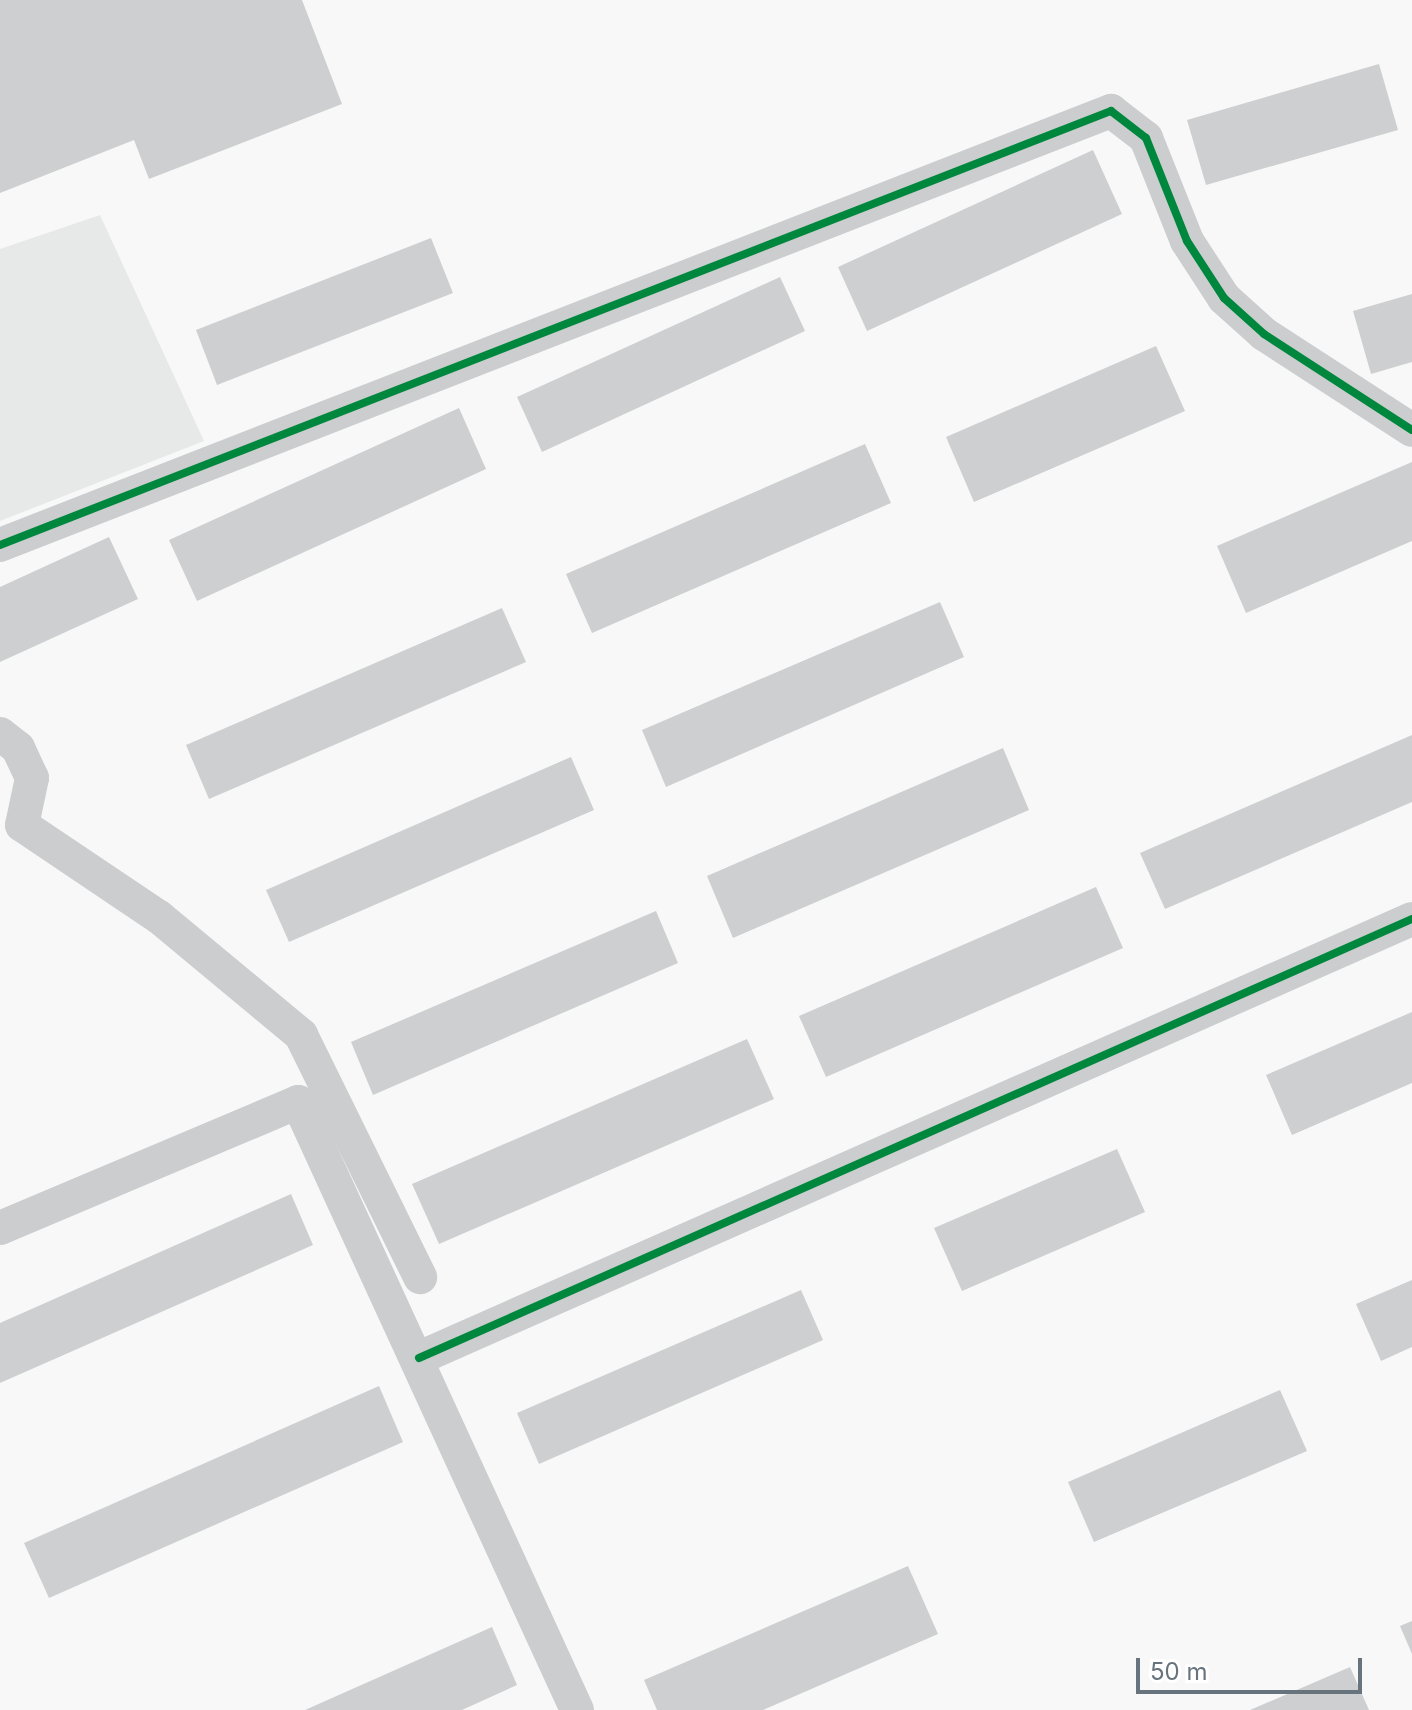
<!DOCTYPE html>
<style>
body{margin:0}
#map{position:relative;width:1412px;height:1710px;overflow:hidden;background:#f8f8f8;font-family:Inter,sans-serif}
div>[style]{position:absolute}
.built>*{inset:0;background:#e7e8e8}
.building>*{inset:0;background:#cecfd0}
.minor>*{height:34px;margin:-17px;padding:0 17px;transform-origin:17px;border-radius:17px;background:#cbcdce}
.cycleway>*{height:8px;margin:-4px;padding:0 4px;transform-origin:4px;border-radius:4px;background:#00873e}
span{translate:-50% -50%;white-space:nowrap;text-align:center;line-height:1.15;-webkit-text-stroke:8px #fff;paint-order:stroke}
.scale{position:absolute;left:1136px;top:1658px;width:226px;height:36px;box-sizing:border-box;border:4px solid #67747e;border-top:0;padding-left:10px;font-size:24px;line-height:28px;white-space:nowrap;color:#67747e;-webkit-text-stroke:6px #fff;paint-order:stroke}
</style>
<div id="map">
<div class="built">
<i style="clip-path:polygon(100px 215px,204px 441px,0 521px,0 249px)"></i>
</div>
<div class="building">
<i style="clip-path:polygon(0 0,302px 0,342px 104px,149px 179px,134px 140px,0 193px)"></i>
<i style="clip-path:polygon(1379px 64px,1398px 130px,1206px 185px,1187px 120px)"></i>
<i style="clip-path:polygon(1093px 150px,1122px 214px,867px 331px,838px 267px)"></i>
<i style="clip-path:polygon(431px 238px,453px 293px,217px 385px,196px 330px)"></i>
<i style="clip-path:polygon(780px 277px,805px 331px,542px 452px,517px 397px)"></i>
<i style="clip-path:polygon(1412px 294px,1412px 362px,1371px 374px,1353px 311px)"></i>
<i style="clip-path:polygon(1156px 346px,1185px 411px,974px 502px,946px 437px)"></i>
<i style="clip-path:polygon(459px 408px,486px 469px,197px 601px,169px 540px)"></i>
<i style="clip-path:polygon(865px 444px,891px 503px,592px 633px,566px 574px)"></i>
<i style="clip-path:polygon(1412px 462px,1412px 541px,1246px 613px,1217px 546px)"></i>
<i style="clip-path:polygon(109px 537px,138px 599px,0 662px,0 587px)"></i>
<i style="clip-path:polygon(940px 602px,964px 657px,666px 787px,642px 730px)"></i>
<i style="clip-path:polygon(502px 608px,526px 662px,209px 799px,186px 745px)"></i>
<i style="clip-path:polygon(1412px 735px,1412px 802px,1165px 909px,1140px 853px)"></i>
<i style="clip-path:polygon(1003px 748px,1029px 810px,733px 938px,707px 876px)"></i>
<i style="clip-path:polygon(571px 757px,594px 810px,289px 942px,266px 890px)"></i>
<i style="clip-path:polygon(1096px 887px,1123px 948px,826px 1077px,799px 1016px)"></i>
<i style="clip-path:polygon(656px 911px,678px 963px,373px 1095px,351px 1042px)"></i>
<i style="clip-path:polygon(1412px 1012px,1412px 1083px,1292px 1135px,1266px 1075px)"></i>
<i style="clip-path:polygon(747px 1039px,774px 1099px,439px 1244px,412px 1184px)"></i>
<i style="clip-path:polygon(1117px 1149px,1145px 1212px,962px 1291px,934px 1228px)"></i>
<i style="clip-path:polygon(291px 1194px,313px 1245px,0 1383px,0 1323px)"></i>
<i style="clip-path:polygon(1412px 1280px,1412px 1347px,1381px 1361px,1356px 1304px)"></i>
<i style="clip-path:polygon(801px 1290px,823px 1340px,539px 1464px,517px 1413px)"></i>
<i style="clip-path:polygon(379px 1386px,403px 1442px,49px 1598px,24px 1543px)"></i>
<i style="clip-path:polygon(1280px 1390px,1307px 1451px,1094px 1542px,1068px 1482px)"></i>
<i style="clip-path:polygon(908px 1566px,938px 1634px,763px 1710px,657px 1710px,644px 1680px)"></i>
<i style="clip-path:polygon(1412px 1621px,1412px 1654px,1400px 1626px)"></i>
<i style="clip-path:polygon(492px 1627px,517px 1685px,462px 1710px,305px 1710px)"></i>
<i style="clip-path:polygon(1350px 1667px,1369px 1710px,1250px 1710px)"></i>
</div>
<div class="minor">
<i style="left:0;top:545px;width:1193px;rotate:-21.34deg"></i>
<i style="left:1111px;top:111px;width:44px;rotate:37.6deg"></i>
<i style="left:1146px;top:138px;width:111px;rotate:68.3deg"></i>
<i style="left:1187px;top:241px;width:68px;rotate:57deg"></i>
<i style="left:1224px;top:298px;width:54px;rotate:42deg"></i>
<i style="left:1264px;top:334px;width:176px;rotate:33deg"></i>
<i style="left:0;top:734px;width:23px;rotate:38deg"></i>
<i style="left:18px;top:748px;width:33px;rotate:65deg"></i>
<i style="left:32px;top:778px;width:48px;rotate:102deg"></i>
<i style="left:22px;top:825px;width:165px;rotate:33.9deg"></i>
<i style="left:159px;top:917px;width:185px;rotate:39.7deg"></i>
<i style="left:301px;top:1035px;width:270px;rotate:63.8deg"></i>
<i style="left:0;top:1228px;width:324px;rotate:-22.9deg"></i>
<i style="left:298px;top:1102px;width:669px;rotate:65.35deg"></i>
<i style="left:419px;top:1358px;width:1086px;rotate:-23.85deg"></i>
</div>
<div class="cycleway">
<i style="left:0;top:545px;width:1193px;rotate:-21.34deg"></i>
<i style="left:1111px;top:111px;width:44px;rotate:37.6deg"></i>
<i style="left:1146px;top:138px;width:111px;rotate:68.3deg"></i>
<i style="left:1187px;top:241px;width:68px;rotate:57deg"></i>
<i style="left:1224px;top:298px;width:54px;rotate:42deg"></i>
<i style="left:1264px;top:334px;width:176px;rotate:33deg"></i>
<i style="left:419px;top:1358px;width:1086px;rotate:-23.85deg"></i>
</div>
<div class="scale">50 m</div>
</div>
